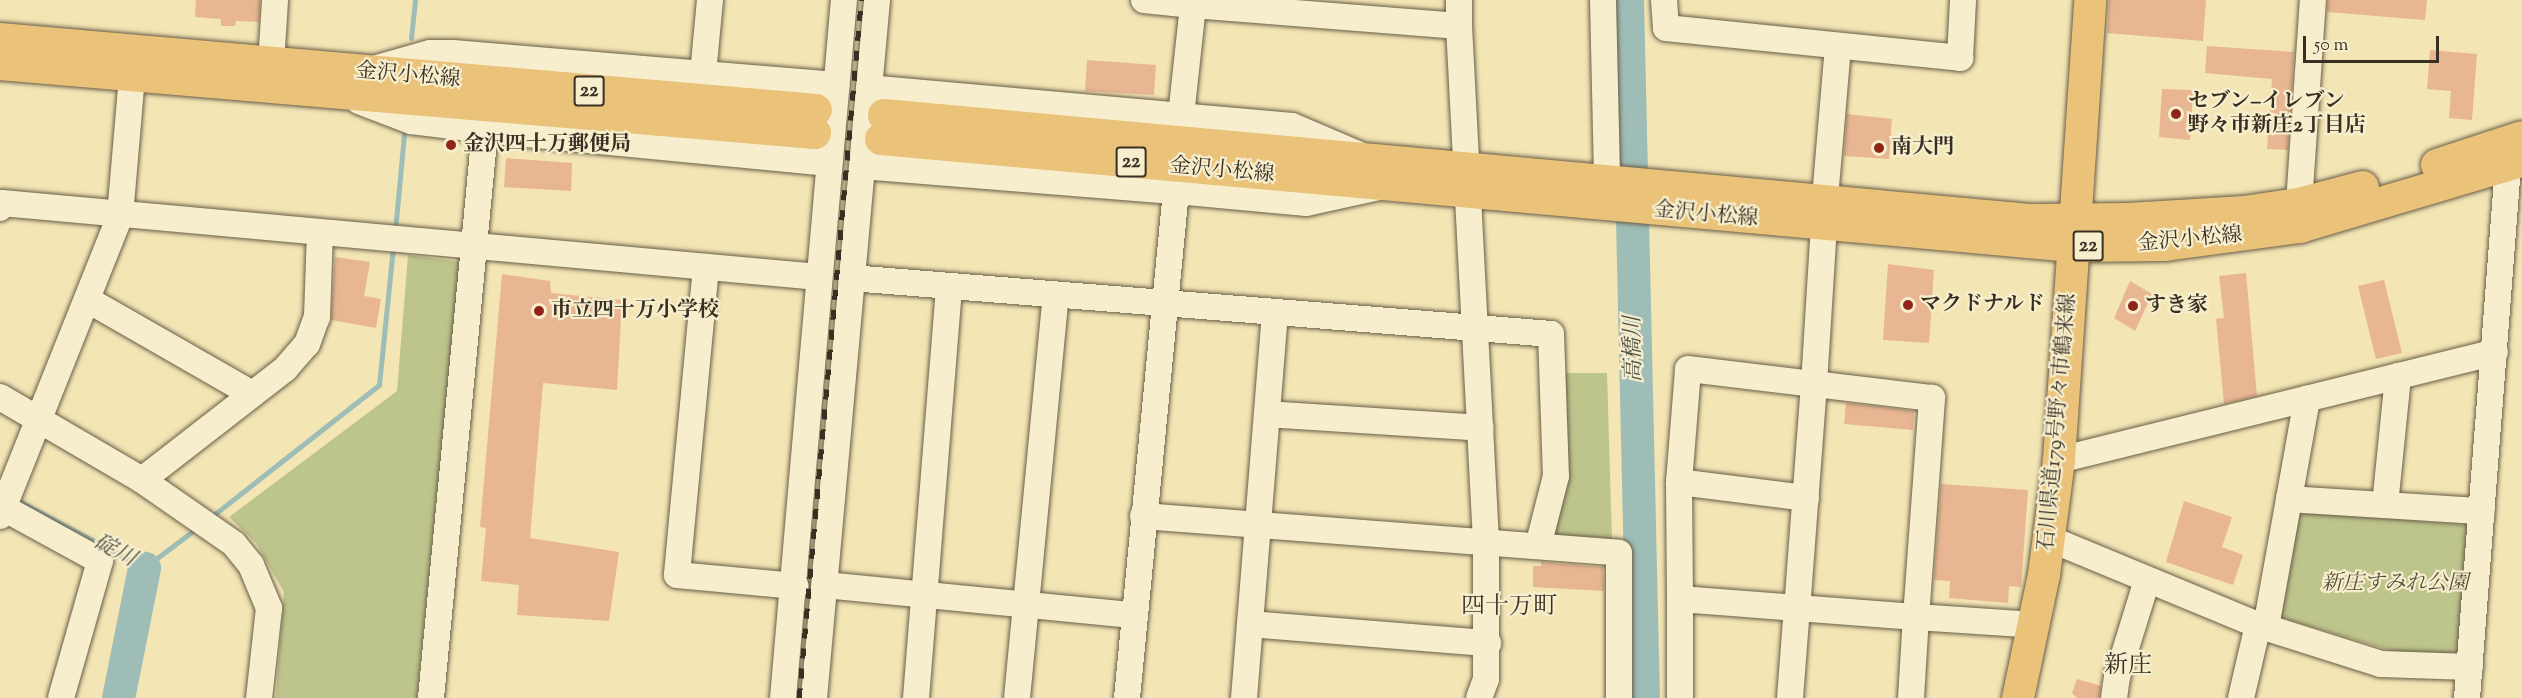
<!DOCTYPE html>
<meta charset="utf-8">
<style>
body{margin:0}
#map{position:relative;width:2522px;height:698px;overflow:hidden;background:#f3e5b4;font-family:"Sorts Mill Goudy","Noto Serif JP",serif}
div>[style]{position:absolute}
.green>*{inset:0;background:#bdc48c}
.stream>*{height:5px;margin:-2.5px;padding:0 2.5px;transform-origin:2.5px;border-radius:2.5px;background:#9ebdb6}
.river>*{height:33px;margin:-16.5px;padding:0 16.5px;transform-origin:16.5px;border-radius:16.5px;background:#9ebdb6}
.building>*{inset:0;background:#e8b692}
.major-tunnel>*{height:32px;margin-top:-16px;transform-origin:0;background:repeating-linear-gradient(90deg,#cec197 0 32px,transparent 0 48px)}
.roads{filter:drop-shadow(0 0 2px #685d48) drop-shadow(0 0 2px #685d48)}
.minor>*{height:26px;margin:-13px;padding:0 13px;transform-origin:13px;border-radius:13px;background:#f7eece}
.major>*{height:32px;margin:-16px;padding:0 16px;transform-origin:16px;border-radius:16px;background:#eac27a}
.rail>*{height:4.5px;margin-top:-2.25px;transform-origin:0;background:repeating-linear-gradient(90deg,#393024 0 10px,transparent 0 20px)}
.dots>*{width:16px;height:16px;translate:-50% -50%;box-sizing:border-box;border:3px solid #f7eece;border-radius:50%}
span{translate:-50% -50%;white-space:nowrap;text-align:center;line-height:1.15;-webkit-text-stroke:4.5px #f7eece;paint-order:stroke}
.shield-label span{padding:2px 4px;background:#f7eece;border:2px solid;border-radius:4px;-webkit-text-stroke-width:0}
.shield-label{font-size:20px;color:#393024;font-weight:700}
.street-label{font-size:21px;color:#393024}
.poi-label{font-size:21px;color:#393024;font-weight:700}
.left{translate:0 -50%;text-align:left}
.park-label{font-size:21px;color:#534e39;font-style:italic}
.water-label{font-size:22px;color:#525348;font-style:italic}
.quarter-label{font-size:24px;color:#393024}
.scale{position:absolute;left:2303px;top:36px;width:136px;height:27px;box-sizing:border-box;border:3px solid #393024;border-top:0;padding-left:8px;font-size:18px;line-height:21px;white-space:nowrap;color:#393024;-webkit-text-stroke:4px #f7eece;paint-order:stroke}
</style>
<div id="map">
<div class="green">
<i style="clip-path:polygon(408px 255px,460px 262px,417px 698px,276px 698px,284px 592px,256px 543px,229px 517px,397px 391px)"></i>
<i style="clip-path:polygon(1564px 373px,1607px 373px,1612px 541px,1552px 537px)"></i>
<i style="clip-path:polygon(2296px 510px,2468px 525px,2457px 655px,2396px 652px,2278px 617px)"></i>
</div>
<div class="stream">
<i style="left:411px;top:38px;width:38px;rotate:-84deg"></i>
<i style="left:395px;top:231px;width:97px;rotate:-84.7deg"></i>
<i style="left:15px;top:499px;width:146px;rotate:28.1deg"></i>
<i style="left:144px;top:568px;width:68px;rotate:-37.2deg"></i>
<i style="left:211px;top:517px;width:214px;rotate:-38.2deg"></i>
<i style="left:379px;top:385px;width:139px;rotate:-84.2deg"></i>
</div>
<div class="river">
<i style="left:1627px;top:0;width:698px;rotate:88.69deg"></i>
<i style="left:118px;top:698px;width:133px;rotate:-78.7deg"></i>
</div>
<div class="building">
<i style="clip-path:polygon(196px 0,260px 0,259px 22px,236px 21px,235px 26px,221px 26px,221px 19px,195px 17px)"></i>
<i style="clip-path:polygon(2109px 0,2206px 0,2203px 41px,2107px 33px)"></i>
<i style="clip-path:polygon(2328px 0,2427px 0,2425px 20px,2327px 12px)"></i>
<i style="clip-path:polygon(2207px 46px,2294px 52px,2288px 150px,2267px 149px,2272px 79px,2205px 73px)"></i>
<i style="clip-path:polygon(2430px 50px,2477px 54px,2472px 120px,2449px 118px,2451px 91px,2427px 89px)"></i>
<i style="clip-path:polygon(1087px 60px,1156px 65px,1154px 95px,1085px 91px)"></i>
<i style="clip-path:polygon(2162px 89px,2193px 90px,2190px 140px,2159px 137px)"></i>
<i style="clip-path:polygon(1847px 114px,1892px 119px,1889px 159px,1844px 156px)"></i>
<i style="clip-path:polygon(506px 158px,572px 163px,571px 191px,504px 187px)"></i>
<i style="clip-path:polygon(335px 257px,370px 262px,364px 296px,381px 299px,376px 328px,331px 320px)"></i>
<i style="clip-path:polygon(1888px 264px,1934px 270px,1929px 343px,1883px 340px)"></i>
<i style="clip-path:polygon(2246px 273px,2257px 396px,2224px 404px,2216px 319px,2224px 318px,2219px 276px)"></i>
<i style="clip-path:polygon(502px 274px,550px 281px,551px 293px,622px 300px,617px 390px,543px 383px,530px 538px,619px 552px,609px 621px,517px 615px,519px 585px,481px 581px,486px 528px,480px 527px)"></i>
<i style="clip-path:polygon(2384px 280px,2402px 353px,2376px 359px,2358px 286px)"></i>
<i style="clip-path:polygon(2130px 281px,2152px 294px,2135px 331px,2114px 318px)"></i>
<i style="clip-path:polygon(1846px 403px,1914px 411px,1913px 430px,1844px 424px)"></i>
<i style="clip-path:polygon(1941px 484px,2028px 490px,2021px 587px,2009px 586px,2008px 603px,1949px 598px,1950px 581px,1934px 580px)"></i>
<i style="clip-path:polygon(2184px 501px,2232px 517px,2222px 547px,2243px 555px,2233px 585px,2166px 562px)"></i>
<i style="clip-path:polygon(1541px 562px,1603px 567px,1604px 591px,1533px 587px,1533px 566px,1541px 566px)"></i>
<i style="clip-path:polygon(2077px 679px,2101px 686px,2099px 698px,2077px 698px,2072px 693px)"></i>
</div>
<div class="major-tunnel">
<i style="left:815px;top:133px;width:66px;rotate:5.2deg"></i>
</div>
<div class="roads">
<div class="minor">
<i style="left:710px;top:0;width:74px;rotate:95.4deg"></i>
<i style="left:703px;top:74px;width:134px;rotate:4.7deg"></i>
<i style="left:1144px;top:0;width:49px;rotate:5.8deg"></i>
<i style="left:1193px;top:5px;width:5px;rotate:-90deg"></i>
<i style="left:1603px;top:0;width:180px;rotate:88.7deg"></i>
<i style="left:1664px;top:0;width:28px;rotate:86deg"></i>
<i style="left:1666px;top:28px;width:296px;rotate:5.8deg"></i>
<i style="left:1960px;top:58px;width:58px;rotate:-87deg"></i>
<i style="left:1459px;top:26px;width:517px;rotate:87deg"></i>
<i style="left:1486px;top:542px;width:137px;rotate:90deg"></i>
<i style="left:1486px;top:679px;width:20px;rotate:110deg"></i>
<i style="left:271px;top:64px;width:64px;rotate:-86.4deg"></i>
<i style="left:377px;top:68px;width:55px;rotate:-15.8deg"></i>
<i style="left:430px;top:53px;width:23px"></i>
<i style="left:453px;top:53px;width:251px;rotate:4.8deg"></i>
<i style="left:869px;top:88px;width:313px;rotate:5.1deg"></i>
<i style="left:359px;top:101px;width:56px;rotate:21deg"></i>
<i style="left:411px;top:121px;width:75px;rotate:6.9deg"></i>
<i style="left:485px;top:130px;width:571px;rotate:95.43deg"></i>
<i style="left:485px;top:130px;width:346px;rotate:5.5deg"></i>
<i style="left:1360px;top:155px;width:74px;rotate:-156.9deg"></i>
<i style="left:1292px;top:126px;width:111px;rotate:-174.9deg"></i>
<i style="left:1181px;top:116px;width:112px;rotate:-83.8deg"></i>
<i style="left:1193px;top:5px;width:267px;rotate:4.5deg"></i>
<i style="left:1459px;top:26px;width:26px;rotate:-90deg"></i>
<i style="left:862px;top:166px;width:315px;rotate:4.6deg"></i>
<i style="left:1176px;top:191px;width:509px;rotate:95.52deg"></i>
<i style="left:1176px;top:191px;width:131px;rotate:5.3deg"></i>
<i style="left:1306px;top:203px;width:71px;rotate:-12.3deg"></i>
<i style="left:1825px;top:198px;width:152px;rotate:-85.1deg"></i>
<i style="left:2299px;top:204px;width:204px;rotate:-86.1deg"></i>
<i style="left:0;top:208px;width:5px;rotate:-68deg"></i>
<i style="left:2px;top:203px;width:820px;rotate:5.18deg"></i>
<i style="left:706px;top:267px;width:309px;rotate:95.4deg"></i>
<i style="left:677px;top:575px;width:119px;rotate:5.3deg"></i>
<i style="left:851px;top:278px;width:702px;rotate:4.57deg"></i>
<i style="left:1551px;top:334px;width:142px;rotate:88deg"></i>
<i style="left:1556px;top:476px;width:72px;rotate:104.4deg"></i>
<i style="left:88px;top:300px;width:189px;rotate:29.8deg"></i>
<i style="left:0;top:397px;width:164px;rotate:30.3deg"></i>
<i style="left:142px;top:480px;width:112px;rotate:34.8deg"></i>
<i style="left:234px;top:544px;width:27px;rotate:51deg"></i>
<i style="left:251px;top:565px;width:47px;rotate:67.3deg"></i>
<i style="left:269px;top:608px;width:91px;rotate:96.3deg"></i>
<i style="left:1267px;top:414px;width:214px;rotate:3.7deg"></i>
<i style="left:2059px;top:460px;width:449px;rotate:-13.9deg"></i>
<i style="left:142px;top:480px;width:181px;rotate:-37.8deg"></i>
<i style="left:285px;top:369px;width:33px;rotate:-49deg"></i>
<i style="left:307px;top:344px;width:29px;rotate:-70deg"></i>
<i style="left:317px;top:317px;width:84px;rotate:-88deg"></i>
<i style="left:1679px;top:482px;width:128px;rotate:7.2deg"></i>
<i style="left:2289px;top:499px;width:102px;rotate:-79.8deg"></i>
<i style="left:2385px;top:505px;width:130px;rotate:-84.2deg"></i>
<i style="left:0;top:506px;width:114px;rotate:28.8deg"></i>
<i style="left:100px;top:561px;width:142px;rotate:105.9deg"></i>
<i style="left:0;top:516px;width:323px;rotate:-68.2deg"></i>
<i style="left:120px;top:216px;width:141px;rotate:-85.1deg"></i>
<i style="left:1143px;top:516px;width:477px;rotate:4.4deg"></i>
<i style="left:1619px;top:553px;width:145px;rotate:90deg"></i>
<i style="left:2050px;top:539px;width:225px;rotate:22.5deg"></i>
<i style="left:2258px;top:625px;width:129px;rotate:17.6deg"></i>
<i style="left:2381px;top:664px;width:89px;rotate:1.9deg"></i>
<i style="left:825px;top:585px;width:309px;rotate:5.6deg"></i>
<i style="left:1250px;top:624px;width:239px;rotate:4.6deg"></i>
<i style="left:2266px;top:627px;width:130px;rotate:-79.8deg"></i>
<i style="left:2289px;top:499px;width:193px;rotate:3.6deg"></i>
<i style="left:783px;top:698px;width:701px;rotate:-85.01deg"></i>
<i style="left:814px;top:698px;width:701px;rotate:-84.84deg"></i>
<i style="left:916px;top:698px;width:413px;rotate:-85.4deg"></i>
<i style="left:1017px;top:698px;width:405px;rotate:-84.5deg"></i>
<i style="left:1244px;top:698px;width:385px;rotate:-85.4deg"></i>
<i style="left:1680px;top:698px;width:99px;rotate:-90deg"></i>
<i style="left:1790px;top:698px;width:90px;rotate:-85.6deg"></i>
<i style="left:1797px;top:608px;width:117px;rotate:-175.6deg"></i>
<i style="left:1680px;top:599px;width:117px;rotate:-90.5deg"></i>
<i style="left:1679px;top:482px;width:113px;rotate:-85.4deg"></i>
<i style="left:1688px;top:369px;width:127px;rotate:6.8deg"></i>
<i style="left:1814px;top:384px;width:160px;rotate:-86.4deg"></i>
<i style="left:1911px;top:698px;width:81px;rotate:-86.5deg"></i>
<i style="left:1916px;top:617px;width:220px;rotate:-85.8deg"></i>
<i style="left:1932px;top:398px;width:119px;rotate:-173.2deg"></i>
<i style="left:1814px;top:384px;width:225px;rotate:94.3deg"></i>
<i style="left:1797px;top:608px;width:119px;rotate:4.3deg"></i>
<i style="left:1916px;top:617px;width:119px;rotate:3.8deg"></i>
<i style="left:2114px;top:698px;width:21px;rotate:-82deg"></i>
<i style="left:2117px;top:677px;width:102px;rotate:-72.8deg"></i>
<i style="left:2241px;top:698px;width:75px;rotate:-76.9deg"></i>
<i style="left:2467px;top:698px;width:534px;rotate:-85.59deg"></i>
</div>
<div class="major">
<i style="left:0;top:39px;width:819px;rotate:4.97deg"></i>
<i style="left:0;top:64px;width:818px;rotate:4.84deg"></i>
<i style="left:884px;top:115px;width:1153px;rotate:5.23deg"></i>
<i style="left:2032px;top:220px;width:97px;rotate:-0.6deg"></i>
<i style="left:2129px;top:219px;width:115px;rotate:-3.5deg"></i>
<i style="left:2244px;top:212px;width:56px;rotate:-8.3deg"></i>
<i style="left:2299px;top:204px;width:66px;rotate:-14.9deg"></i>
<i style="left:881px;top:139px;width:1196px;rotate:5.13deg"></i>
<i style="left:2072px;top:246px;width:93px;rotate:-0.6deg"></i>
<i style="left:2165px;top:245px;width:136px;rotate:-7.6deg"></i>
<i style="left:2300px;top:227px;width:232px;rotate:-16.6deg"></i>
<i style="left:2437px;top:165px;width:89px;rotate:-18.2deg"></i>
<i style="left:2018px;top:698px;width:126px;rotate:-78.1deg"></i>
<i style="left:2044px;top:575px;width:116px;rotate:-82.6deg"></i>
<i style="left:2059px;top:460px;width:461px;rotate:-86.1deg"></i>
</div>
</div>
<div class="rail">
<i style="left:799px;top:698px;width:701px;rotate:-84.92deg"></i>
</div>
<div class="dots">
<i style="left:2176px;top:114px;background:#8f2418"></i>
<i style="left:451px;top:145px;background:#8f2418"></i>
<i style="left:1879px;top:148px;background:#8f2418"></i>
<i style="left:1908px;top:305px;background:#8f2418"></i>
<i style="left:2133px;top:306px;background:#8f2418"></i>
<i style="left:539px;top:311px;background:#8f2418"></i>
</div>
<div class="shield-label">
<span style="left:589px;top:91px">22</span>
<span style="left:1131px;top:162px">22</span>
<span style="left:2088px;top:246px">22</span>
</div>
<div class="street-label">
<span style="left:408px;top:76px;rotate:5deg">金沢小松線</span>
<span style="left:1222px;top:171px;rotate:5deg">金沢小松線</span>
<span style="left:1706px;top:215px;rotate:5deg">金沢小松線</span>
<span style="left:2190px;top:240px;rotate:-5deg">金沢小松線</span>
<span style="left:2058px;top:422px;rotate:-85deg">石川県道179号野々市鶴来線</span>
</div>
<div class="poi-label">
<span class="left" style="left:2188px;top:114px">セブン−イレブン<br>野々市新庄2丁目店</span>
<span class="left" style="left:463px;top:145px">金沢四十万郵便局</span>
<span class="left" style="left:1891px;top:148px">南大門</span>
<span class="left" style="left:1920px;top:305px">マクドナルド</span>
<span class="left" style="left:2145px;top:306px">すき家</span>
<span class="left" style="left:551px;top:311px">市立四十万小学校</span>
</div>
<div class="park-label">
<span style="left:2395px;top:584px">新庄すみれ公園</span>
</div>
<div class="water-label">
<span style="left:1635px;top:349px;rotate:-91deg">高橋川</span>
<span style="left:114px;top:552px;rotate:28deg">碇川</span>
</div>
<div class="quarter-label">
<span style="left:1509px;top:608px">四十万町</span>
<span style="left:2128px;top:667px">新庄</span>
</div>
<div class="scale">50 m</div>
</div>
